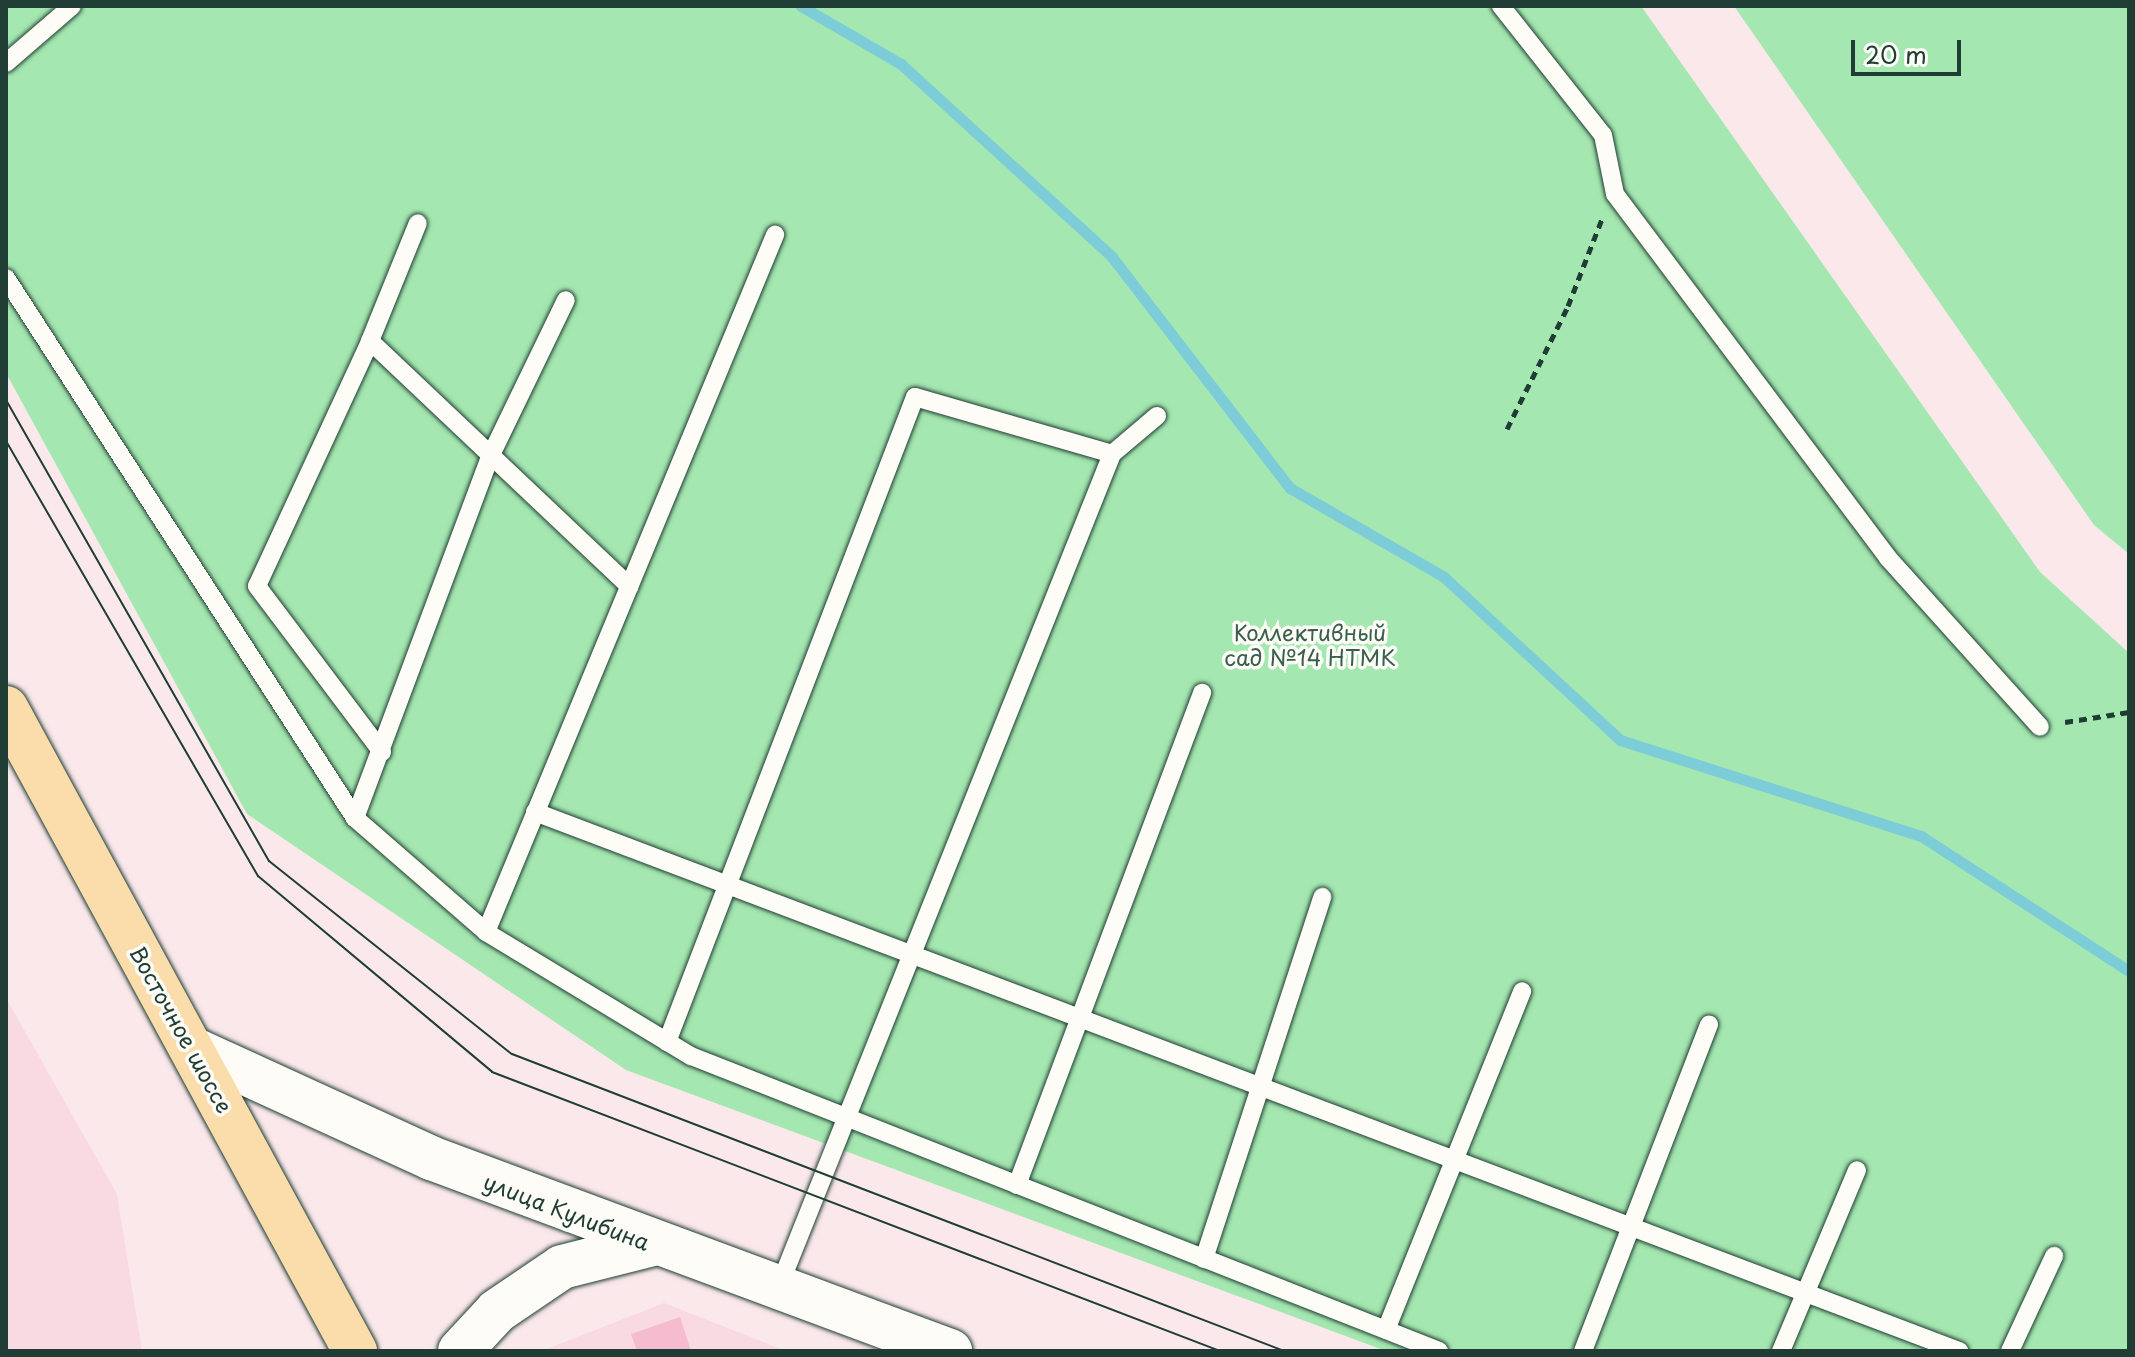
<!DOCTYPE html>
<meta charset="utf-8">
<style>
body{margin:0}
#map{position:relative;width:2135px;height:1357px;overflow:hidden;background:#fbe8eb;font-family:"Playpen Sans",sans-serif}
div>[style]{position:absolute}
.built>*{inset:0;background:#f9dae2}
.green>*{inset:0;background:#a5e7b0}
.stream>*{height:11px;margin:-5.5px;padding:0 5.5px;transform-origin:5.5px;border-radius:5.5px;background:#7dcdd9}
.building>*{inset:0;background:#f5bbce}
.path>*{height:5px;margin-top:-2.5px;transform-origin:0;background:repeating-linear-gradient(90deg,#1f3d34 0 8px,transparent 0 14px)}
.roads{filter:drop-shadow(0 0 2px #1f3d34) drop-shadow(0 0 2px #1f3d34)}
.service>*{height:18px;margin:-9px;padding:0 9px;transform-origin:9px;border-radius:9px;background:#fdfcf7}
.tertiary>*{height:44px;margin:-22px;padding:0 22px;transform-origin:22px;border-radius:22px;background:#fdfcf7}
.primary>*{height:44px;margin:-22px;padding:0 22px;transform-origin:22px;border-radius:22px;background:#faddab}
.tram>*{height:2px;margin:-1px;padding:0 1px;transform-origin:1px;border-radius:1px;background:#1f3d34}
span{translate:-50% -50%;white-space:nowrap;text-align:center;line-height:1.15;-webkit-text-stroke:7px #fdfcf7;paint-order:stroke}
.park-label{font-size:22px;color:#3a5f4d}
.street-label{font-size:22px;color:#1f3d34}
.frame{position:absolute;inset:0;border:8px solid #1f3d34;pointer-events:none}
.scale{position:absolute;left:1851px;top:40px;width:110px;height:36px;box-sizing:border-box;border:4px solid #1f3d34;border-top:0;padding-left:10px;font-size:24px;line-height:28px;white-space:nowrap;color:#1f3d34;-webkit-text-stroke:6px #fdfcf7;paint-order:stroke}
</style>
<div id="map">
<div class="built">
<i style="clip-path:polygon(6px 998px,117px 1194px,142px 1351px,6px 1351px)"></i>
<i style="clip-path:polygon(664px 1303px,786px 1351px,542px 1351px)"></i>
</div>
<div class="green">
<i style="clip-path:polygon(6px 6px,1641px 6px,2040px 572px,2129px 653px,2129px 1351px,1386px 1351px,626px 1070px,247px 814px,6px 373px)"></i>
<i style="clip-path:polygon(1734px 6px,2129px 6px,2129px 554px,2094px 525px)"></i>
</div>
<div class="stream">
<i style="left:801px;top:6px;width:116px;rotate:30.1deg"></i>
<i style="left:901px;top:64px;width:286px;rotate:42.4deg"></i>
<i style="left:1112px;top:257px;width:292px;rotate:52.4deg"></i>
<i style="left:1290px;top:488px;width:178px;rotate:30deg"></i>
<i style="left:1444px;top:577px;width:240px;rotate:42.8deg"></i>
<i style="left:1620px;top:740px;width:316px;rotate:17.7deg"></i>
<i style="left:1921px;top:836px;width:248px;rotate:33deg"></i>
</div>
<div class="building">
<i style="clip-path:polygon(680px 1317px,691px 1351px,637px 1351px,631px 1334px)"></i>
</div>
<div class="path">
<i style="left:1507px;top:429px;width:137px;rotate:-63.6deg"></i>
<i style="left:1568px;top:306px;width:93px;rotate:-68.7deg"></i>
<i style="left:2065px;top:722px;width:65px;rotate:-8.9deg"></i>
</div>
<div class="roads">
<div class="service">
<i style="left:1501px;top:6px;width:164px;rotate:51.7deg"></i>
<i style="left:1603px;top:135px;width:60px;rotate:78.5deg"></i>
<i style="left:1615px;top:194px;width:455px;rotate:53.1deg"></i>
<i style="left:1888px;top:558px;width:227px;rotate:48deg"></i>
<i style="left:6px;top:63px;width:87px;rotate:-40.8deg"></i>
<i style="left:6px;top:278px;width:643px;rotate:57.13deg"></i>
<i style="left:355px;top:818px;width:174px;rotate:41deg"></i>
<i style="left:486px;top:932px;width:240px;rotate:31.2deg"></i>
<i style="left:691px;top:1056px;width:804px;rotate:21.52deg"></i>
<i style="left:370px;top:341px;width:357px;rotate:43.4deg"></i>
<i style="left:382px;top:752px;width:208px;rotate:-127deg"></i>
<i style="left:257px;top:586px;width:270px;rotate:-65.2deg"></i>
<i style="left:370px;top:341px;width:127px;rotate:-67.9deg"></i>
<i style="left:535px;top:812px;width:1523px;rotate:20.73deg"></i>
<i style="left:355px;top:818px;width:385px;rotate:-69.5deg"></i>
<i style="left:490px;top:457px;width:174px;rotate:-64.2deg"></i>
<i style="left:486px;top:932px;width:755px;rotate:-67.48deg"></i>
<i style="left:667px;top:1042px;width:691px;rotate:-68.97deg"></i>
<i style="left:915px;top:397px;width:205px;rotate:16.1deg"></i>
<i style="left:1112px;top:454px;width:59px;rotate:-40.2deg"></i>
<i style="left:1017px;top:1185px;width:526px;rotate:-69.39deg"></i>
<i style="left:1204px;top:1259px;width:381px;rotate:-71.9deg"></i>
<i style="left:778px;top:1289px;width:899px;rotate:-68.2deg"></i>
<i style="left:1386px;top:1330px;width:365px;rotate:-68.1deg"></i>
<i style="left:1583px;top:1351px;width:350px;rotate:-68.9deg"></i>
<i style="left:1781px;top:1351px;width:196px;rotate:-67.2deg"></i>
<i style="left:2010px;top:1351px;width:105px;rotate:-65.1deg"></i>
</div>
<div class="tertiary">
<i style="left:193px;top:1049px;width:262px;rotate:24.6deg"></i>
<i style="left:431px;top:1158px;width:554px;rotate:20.4deg"></i>
<i style="left:460px;top:1351px;width:54px;rotate:-47.2deg"></i>
<i style="left:497px;top:1311px;width:78px;rotate:-34.1deg"></i>
<i style="left:562px;top:1267px;width:94px;rotate:-14.2deg"></i>
</div>
<div class="primary">
<i style="left:6px;top:708px;width:732px;rotate:61.51deg"></i>
</div>
</div>
<div class="tram">
<i style="left:6px;top:400px;width:531px;rotate:60.3deg"></i>
<i style="left:269px;top:861px;width:310px;rotate:38.5deg"></i>
<i style="left:512px;top:1054px;width:827px;rotate:21.04deg"></i>
<i style="left:6px;top:441px;width:503px;rotate:59.92deg"></i>
<i style="left:258px;top:876px;width:305px;rotate:39.9deg"></i>
<i style="left:492px;top:1072px;width:780px;rotate:20.97deg"></i>
</div>
<div class="park-label">
<span style="left:1310px;top:644px">Коллективный<br>сад №14 НТМК</span>
</div>
<div class="street-label">
<span style="left:182px;top:1029px;rotate:61deg">Восточное шоссе</span>
<span style="left:567px;top:1211px;rotate:21deg">улица Кулибина</span>
</div>
<div class="frame"></div>
<div class="scale">20 m</div>
</div>
